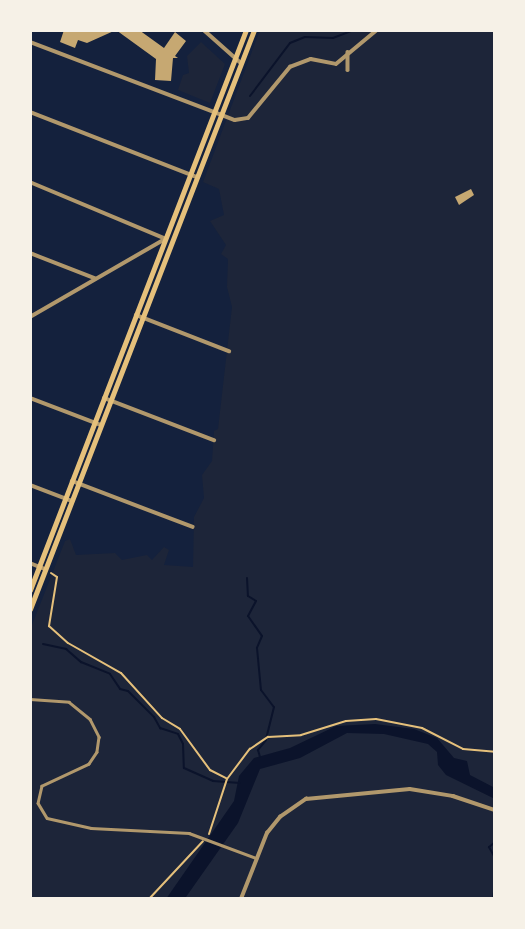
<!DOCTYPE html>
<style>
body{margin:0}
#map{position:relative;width:525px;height:929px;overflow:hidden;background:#14213d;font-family:"Archivo Narrow",sans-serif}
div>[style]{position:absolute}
.green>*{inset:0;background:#1d2539}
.water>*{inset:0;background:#0b132b}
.stream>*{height:2px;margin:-1px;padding:0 1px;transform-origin:1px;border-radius:1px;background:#0b132b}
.building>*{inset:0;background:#c6a872}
.path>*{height:2px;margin:-1px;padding:0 1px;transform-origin:1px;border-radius:1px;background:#e5c07b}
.pedestrian>*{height:2.5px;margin:-1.25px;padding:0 1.25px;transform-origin:1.25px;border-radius:1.25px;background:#b1986c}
.minor>*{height:3.5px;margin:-1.75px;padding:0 1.75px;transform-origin:1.75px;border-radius:1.75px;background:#b1986c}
.tertiary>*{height:3.5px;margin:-1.75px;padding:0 1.75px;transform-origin:1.75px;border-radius:1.75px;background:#b1986c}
.primary>*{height:5px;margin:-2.5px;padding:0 2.5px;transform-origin:2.5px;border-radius:2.5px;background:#e5c07b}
span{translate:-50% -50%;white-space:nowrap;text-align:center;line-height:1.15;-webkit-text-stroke:7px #f6f1e7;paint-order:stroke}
.frame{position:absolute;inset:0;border:32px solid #f6f1e7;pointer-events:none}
</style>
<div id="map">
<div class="green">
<i style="clip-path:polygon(260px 30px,495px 30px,495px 899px,30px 899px,30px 630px,65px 541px,70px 539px,76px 555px,115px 553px,122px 560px,147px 555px,152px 560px,164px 547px,169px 550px,164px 565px,193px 567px,194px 517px,204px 498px,202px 475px,212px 461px,214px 431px,218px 429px,232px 307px,227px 287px,228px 259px,221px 254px,226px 245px,210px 221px,224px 215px,219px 189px,203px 182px)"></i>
<i style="clip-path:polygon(201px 42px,225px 64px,210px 103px,178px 90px,183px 75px,189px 73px,187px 56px)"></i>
</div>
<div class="water">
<i style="clip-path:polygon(375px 724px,414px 729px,437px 738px,454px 758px,467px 761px,470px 775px,495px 788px,495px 799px,446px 775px,438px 765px,437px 752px,428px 744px,384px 734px,347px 733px,300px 758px,260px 769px,238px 823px,186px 897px,166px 899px,234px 801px,239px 776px,254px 758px,290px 748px,336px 726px)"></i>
</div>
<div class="stream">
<i style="left:250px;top:96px;width:66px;rotate:-53deg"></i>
<i style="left:290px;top:43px;width:16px;rotate:-22deg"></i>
<i style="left:305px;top:37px;width:28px;rotate:2deg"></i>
<i style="left:333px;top:38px;width:22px;rotate:-21deg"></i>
<i style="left:247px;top:578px;width:18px;rotate:87deg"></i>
<i style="left:248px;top:596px;width:9px;rotate:32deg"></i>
<i style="left:256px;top:601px;width:17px;rotate:118deg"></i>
<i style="left:248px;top:616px;width:24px;rotate:55deg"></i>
<i style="left:262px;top:636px;width:13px;rotate:113deg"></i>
<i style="left:257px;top:648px;width:42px;rotate:84.6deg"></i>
<i style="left:261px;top:690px;width:21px;rotate:53deg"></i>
<i style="left:274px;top:707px;width:34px;rotate:104deg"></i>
<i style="left:266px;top:740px;width:13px;rotate:129deg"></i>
<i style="left:258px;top:750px;width:7px;rotate:74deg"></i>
<i style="left:43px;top:644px;width:24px;rotate:12deg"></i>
<i style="left:66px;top:649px;width:20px;rotate:41deg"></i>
<i style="left:81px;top:662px;width:31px;rotate:22deg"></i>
<i style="left:110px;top:674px;width:18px;rotate:56deg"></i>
<i style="left:120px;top:689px;width:8px;rotate:14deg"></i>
<i style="left:128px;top:691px;width:37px;rotate:45deg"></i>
<i style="left:154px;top:717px;width:13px;rotate:61deg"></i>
<i style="left:160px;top:728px;width:19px;rotate:18deg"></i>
<i style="left:178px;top:734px;width:11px;rotate:63deg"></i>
<i style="left:183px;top:744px;width:24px;rotate:88deg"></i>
<i style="left:184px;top:768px;width:32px;rotate:24deg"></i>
<i style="left:213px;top:781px;width:27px;rotate:4deg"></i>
<i style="left:495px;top:842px;width:8px;rotate:140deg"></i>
<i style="left:489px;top:847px;width:13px;rotate:61deg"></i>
<i style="left:493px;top:899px;width:14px;rotate:-82deg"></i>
</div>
<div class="building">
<i style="clip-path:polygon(64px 30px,139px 30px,164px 48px,175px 32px,186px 41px,175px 56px,178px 58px,173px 58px,171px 81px,155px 80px,156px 59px,116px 30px,87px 43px,78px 40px,75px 48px,60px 42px)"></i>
<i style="clip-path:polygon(471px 189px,474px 195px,459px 205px,455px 197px)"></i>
</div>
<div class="path">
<i style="left:51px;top:573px;width:7px;rotate:34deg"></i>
<i style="left:57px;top:577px;width:50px;rotate:99.3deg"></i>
<i style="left:49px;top:626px;width:25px;rotate:42deg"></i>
<i style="left:68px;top:643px;width:61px;rotate:29.5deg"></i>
<i style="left:121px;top:673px;width:61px;rotate:47.7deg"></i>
<i style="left:162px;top:718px;width:21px;rotate:31deg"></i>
<i style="left:180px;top:729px;width:51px;rotate:53.8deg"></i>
<i style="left:210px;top:770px;width:18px;rotate:27deg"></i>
<i style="left:209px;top:834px;width:58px;rotate:-71.9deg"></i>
<i style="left:227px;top:779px;width:38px;rotate:-53deg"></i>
<i style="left:250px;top:749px;width:22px;rotate:-34deg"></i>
<i style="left:268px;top:737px;width:33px;rotate:-3deg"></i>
<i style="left:301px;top:735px;width:47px;rotate:-17.3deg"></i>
<i style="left:346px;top:721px;width:30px;rotate:-4deg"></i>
<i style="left:376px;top:719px;width:47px;rotate:11.1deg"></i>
<i style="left:422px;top:728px;width:46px;rotate:27.1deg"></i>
<i style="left:463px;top:749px;width:32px;rotate:5deg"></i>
<i style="left:149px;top:899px;width:79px;rotate:-47deg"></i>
</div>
<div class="pedestrian">
<i style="left:30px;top:699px;width:39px;rotate:4deg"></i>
<i style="left:69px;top:702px;width:27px;rotate:39deg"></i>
<i style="left:90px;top:719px;width:20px;rotate:63deg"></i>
<i style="left:99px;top:737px;width:15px;rotate:98deg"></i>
<i style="left:97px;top:752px;width:14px;rotate:124deg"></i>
<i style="left:89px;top:764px;width:52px;rotate:154.9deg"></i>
<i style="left:42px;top:786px;width:17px;rotate:103deg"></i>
<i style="left:38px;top:803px;width:17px;rotate:59deg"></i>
<i style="left:47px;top:818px;width:45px;rotate:12.8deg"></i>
<i style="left:91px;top:828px;width:98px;rotate:2.9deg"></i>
<i style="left:189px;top:833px;width:72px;rotate:20.5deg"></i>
</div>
<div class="minor">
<i style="left:204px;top:30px;width:50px;rotate:41.7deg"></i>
<i style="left:30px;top:42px;width:197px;rotate:20.8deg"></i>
<i style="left:30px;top:182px;width:147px;rotate:22.7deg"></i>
<i style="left:30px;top:253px;width:69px;rotate:21.3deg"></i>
<i style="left:136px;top:315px;width:100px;rotate:21.2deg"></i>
<i style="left:30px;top:317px;width:156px;rotate:-30deg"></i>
<i style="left:30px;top:398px;width:76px;rotate:20.8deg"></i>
<i style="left:104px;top:398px;width:118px;rotate:20.9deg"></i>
<i style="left:72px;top:481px;width:129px;rotate:20.8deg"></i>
<i style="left:30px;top:563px;width:16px;rotate:22deg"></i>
<i style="left:241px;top:899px;width:71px;rotate:-68.5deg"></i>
<i style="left:267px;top:833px;width:21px;rotate:-51deg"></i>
<i style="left:280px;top:817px;width:32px;rotate:-35deg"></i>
<i style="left:306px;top:799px;width:104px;rotate:-5.5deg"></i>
<i style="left:410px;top:789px;width:44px;rotate:9.2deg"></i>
<i style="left:453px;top:796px;width:44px;rotate:18.4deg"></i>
</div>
<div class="tertiary">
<i style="left:348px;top:52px;width:18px;rotate:90deg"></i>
<i style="left:30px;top:112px;width:179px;rotate:21.3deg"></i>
<i style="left:214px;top:112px;width:22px;rotate:21deg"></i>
<i style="left:235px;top:120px;width:13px;rotate:-9deg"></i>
<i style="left:248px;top:118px;width:66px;rotate:-50.5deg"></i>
<i style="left:290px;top:67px;width:22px;rotate:-21deg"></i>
<i style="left:311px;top:59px;width:25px;rotate:11deg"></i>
<i style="left:336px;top:64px;width:53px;rotate:-39.7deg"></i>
<i style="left:30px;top:485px;width:45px;rotate:20.9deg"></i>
</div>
<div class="primary">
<i style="left:30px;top:590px;width:600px;rotate:-68.91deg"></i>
<i style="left:30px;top:609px;width:621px;rotate:-68.85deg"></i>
</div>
<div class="frame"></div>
</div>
